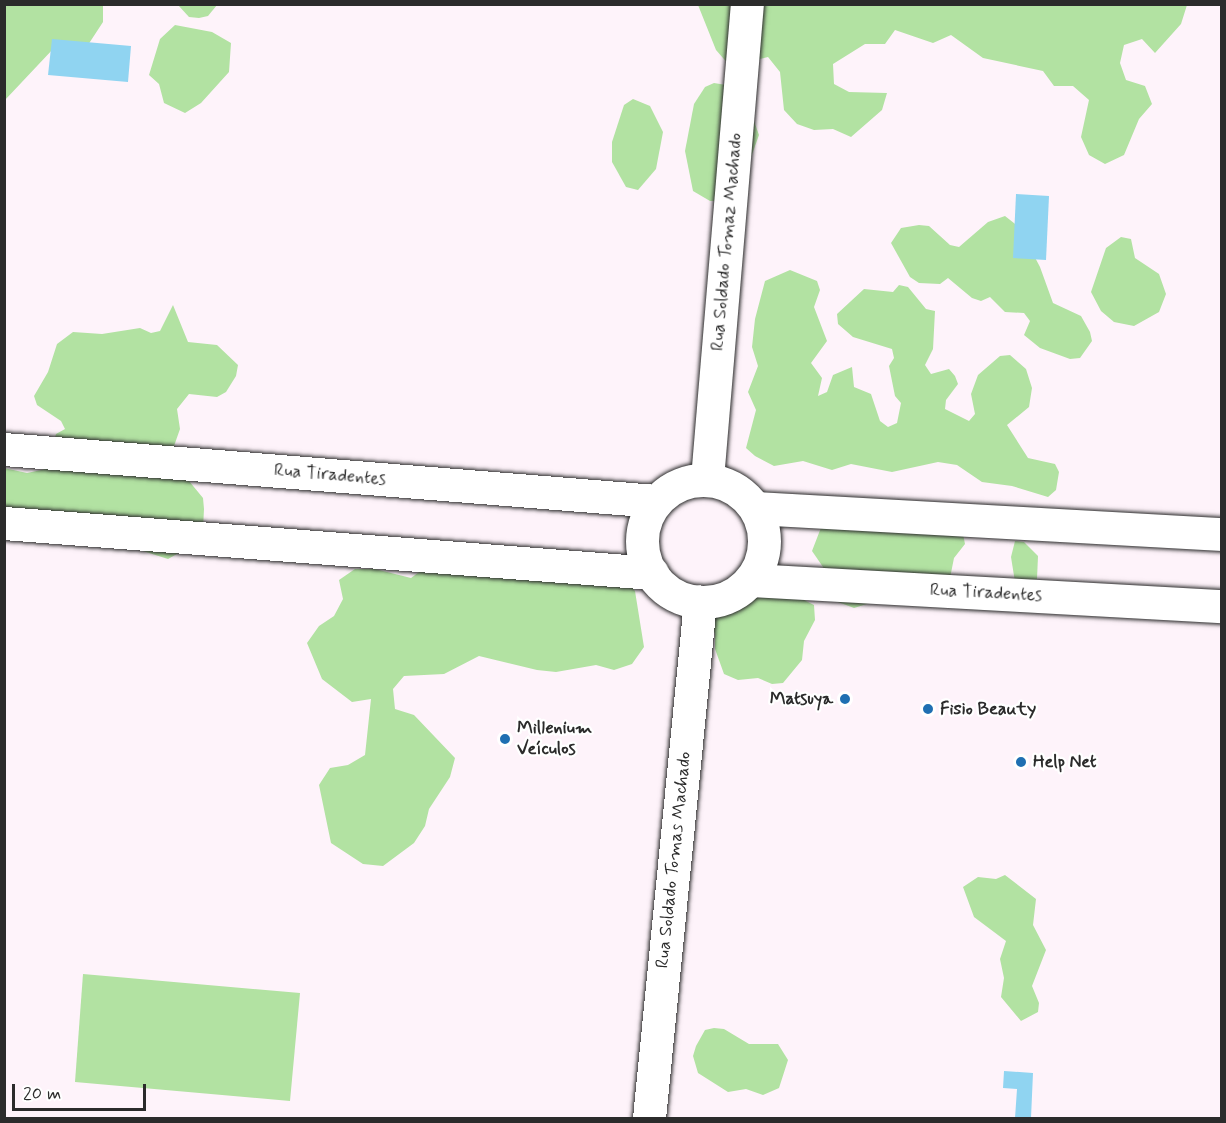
<!DOCTYPE html>
<meta charset="utf-8">
<style>
body{margin:0}
#map{position:relative;width:1226px;height:1123px;overflow:hidden;background:#fef3fa;font-family:Mynerve,sans-serif}
div>[style]{position:absolute}
.green>*{inset:0;background:#b2e2a2}
.water>*{inset:0;background:#90d4f1}
.roads{filter:drop-shadow(0 0 2px #2b2b2b) drop-shadow(0 0 2px #2b2b2b)}
.street>*{height:33px;margin:-16.5px;padding:0 16.5px;transform-origin:16.5px;border-radius:16.5px;background:#fff}
.secondary>*{height:33px;margin:-16.5px;padding:0 16.5px;transform-origin:16.5px;border-radius:16.5px;background:#fff}
.secondary>.ring{margin:-16.5px;padding:0;box-sizing:content-box;background:none;border:33px solid #fff;border-radius:50%}
.dots>*{width:16px;height:16px;translate:-50% -50%;box-sizing:border-box;border:3px solid #fff;border-radius:50%}
span{translate:-50% -50%;white-space:nowrap;text-align:center;line-height:1.15;-webkit-text-stroke:4.5px #fff;paint-order:stroke}
.street-label{font-size:18px;color:#2b2b2b}
.poi-label{font-size:18px;color:#2b2b2b;font-weight:700}
.right{translate:-100% -50%;text-align:right}
.left{translate:0 -50%;text-align:left}
.frame{position:absolute;inset:0;border:6px solid #2b2b2b;pointer-events:none}
.scale{position:absolute;left:12px;top:1084px;width:134px;height:27px;box-sizing:border-box;border:3px solid #2b2b2b;border-top:0;padding-left:8px;font-size:18px;line-height:21px;white-space:nowrap;color:#2b2b2b;-webkit-text-stroke:4px #fff;paint-order:stroke}
</style>
<div id="map">
<div class="green">
<i style="clip-path:polygon(5px 5px,103px 5px,103px 22px,86px 48px,54px 48px,5px 100px)"></i>
<i style="clip-path:polygon(178px 5px,217px 5px,208px 16px,199px 18px,189px 17px)"></i>
<i style="clip-path:polygon(698px 5px,1187px 5px,1181px 24px,1155px 53px,1142px 39px,1124px 45px,1120px 63px,1126px 80px,1145px 86px,1152px 104px,1139px 119px,1124px 155px,1105px 164px,1089px 155px,1081px 137px,1089px 100px,1073px 86px,1054px 86px,1043px 71px,983px 58px,951px 35px,933px 43px,895px 30px,885px 44px,865px 44px,833px 64px,834px 84px,849px 92px,887px 93px,882px 110px,851px 137px,833px 129px,814px 130px,797px 124px,784px 110px,780px 72px,768px 57px,730px 66px,716px 50px)"></i>
<i style="clip-path:polygon(175px 25px,212px 32px,231px 43px,229px 72px,201px 103px,185px 113px,164px 103px,159px 84px,149px 75px,160px 39px)"></i>
<i style="clip-path:polygon(714px 83px,732px 86px,746px 99px,759px 135px,746px 171px,719px 201px,710px 201px,693px 191px,685px 151px,694px 104px,705px 87px)"></i>
<i style="clip-path:polygon(633px 99px,650px 106px,663px 132px,656px 169px,638px 190px,626px 187px,612px 162px,612px 142px,624px 105px)"></i>
<i style="clip-path:polygon(1005px 216px,1019px 227px,1040px 267px,1053px 303px,1081px 316px,1090px 332px,1092px 341px,1080px 358px,1070px 359px,1040px 348px,1024px 335px,1030px 321px,1024px 313px,1005px 312px,990px 297px,981px 301px,972px 298px,948px 278px,940px 284px,919px 283px,910px 277px,891px 243px,901px 228px,919px 225px,929px 226px,950px 245px,959px 247px,988px 222px)"></i>
<i style="clip-path:polygon(1121px 237px,1131px 239px,1135px 258px,1159px 274px,1166px 294px,1159px 312px,1134px 326px,1114px 322px,1101px 311px,1091px 292px,1106px 248px)"></i>
<i style="clip-path:polygon(790px 270px,817px 281px,820px 290px,814px 307px,827px 341px,811px 363px,822px 378px,818px 396px,827px 392px,833px 375px,852px 367px,854px 387px,871px 394px,880px 421px,888px 427px,897px 423px,901px 403px,895px 396px,889px 366px,894px 358px,892px 349px,853px 337px,838px 324px,837px 314px,864px 289px,893px 292px,899px 285px,908px 287px,926px 309px,935px 311px,933px 349px,925px 365px,931px 374px,949px 369px,955px 376px,958px 384px,946px 400px,945px 409px,969px 421px,975px 414px,971px 394px,978px 375px,1000px 356px,1010px 355px,1026px 369px,1032px 388px,1029px 407px,1007px 425px,1028px 458px,1055px 464px,1059px 472px,1056px 490px,1048px 497px,1012px 486px,982px 482px,957px 465px,938px 462px,892px 472px,851px 464px,832px 470px,803px 461px,774px 466px,755px 456px,746px 448px,756px 410px,748px 392px,758px 366px,752px 347px,755px 319px,765px 281px)"></i>
<i style="clip-path:polygon(173px 305px,188px 342px,217px 345px,238px 365px,236px 376px,226px 392px,217px 397px,189px 394px,177px 409px,180px 429px,174px 446px,187px 461px,189px 481px,203px 498px,204px 509px,203px 529px,193px 545px,168px 559px,5px 507px,4px 468px,27px 473px,46px 469px,56px 434px,65px 429px,61px 421px,37px 405px,34px 396px,48px 372px,57px 344px,73px 332px,102px 334px,140px 328px,151px 333px,160px 331px)"></i>
<i style="clip-path:polygon(822px 525px,963px 534px,965px 544px,954px 558px,950px 578px,854px 608px,830px 599px,823px 567px,812px 551px)"></i>
<i style="clip-path:polygon(1015px 541px,1024px 542px,1038px 556px,1037px 579px,1015px 582px,1011px 557px)"></i>
<i style="clip-path:polygon(426px 567px,623px 577px,635px 591px,644px 647px,632px 664px,614px 670px,596px 665px,556px 672px,537px 670px,479px 656px,444px 674px,404px 676px,393px 689px,395px 709px,414px 715px,455px 758px,450px 777px,429px 809px,425px 826px,414px 843px,383px 866px,363px 864px,331px 843px,319px 785px,330px 768px,348px 765px,365px 755px,371px 699px,352px 702px,322px 679px,307px 643px,319px 626px,334px 616px,343px 599px,339px 580px,355px 569px,375px 569px,411px 578px)"></i>
<i style="clip-path:polygon(744px 590px,800px 598px,814px 605px,815px 620px,804px 641px,802px 660px,783px 683px,772px 684px,758px 678px,738px 680px,724px 674px,715px 649px,715px 633px,708px 626px,708px 612px,722px 598px)"></i>
<i style="clip-path:polygon(1005px 875px,1036px 899px,1033px 925px,1046px 950px,1032px 986px,1039px 1003px,1038px 1012px,1021px 1021px,1001px 997px,1004px 978px,1000px 959px,1006px 941px,974px 917px,963px 887px,978px 877px,996px 879px)"></i>
<i style="clip-path:polygon(83px 974px,300px 993px,290px 1101px,75px 1082px)"></i>
<i style="clip-path:polygon(714px 1028px,724px 1029px,749px 1044px,778px 1044px,788px 1060px,779px 1088px,763px 1095px,746px 1089px,728px 1092px,698px 1073px,693px 1056px,696px 1046px,705px 1030px)"></i>
</div>
<div class="water">
<i style="clip-path:polygon(52px 39px,131px 46px,128px 82px,48px 75px)"></i>
<i style="clip-path:polygon(1016px 194px,1049px 196px,1046px 260px,1013px 258px)"></i>
<i style="clip-path:polygon(1004px 1071px,1033px 1073px,1031px 1118px,1015px 1118px,1017px 1089px,1003px 1088px)"></i>
</div>
<div class="roads">
<div class="street">
<i style="left:707px;top:479px;width:477px;rotate:-85.2deg"></i>
<i style="left:649px;top:1118px;width:519px;rotate:-84.36deg"></i>
</div>
<div class="secondary">
<i style="left:4px;top:449px;width:654px;rotate:4.56deg"></i>
<i class="ring" style="left:642px;top:480px;width:89px;height:89px"></i>
<i style="left:755px;top:508px;width:468px;rotate:3.2deg"></i>
<i style="left:4px;top:523px;width:650px;rotate:4.41deg"></i>
<i style="left:751px;top:580px;width:472px;rotate:3.2deg"></i>
</div>
</div>
<div class="dots">
<i style="left:845px;top:699px;background:#1f6fb2"></i>
<i style="left:928px;top:709px;background:#1f6fb2"></i>
<i style="left:505px;top:739px;background:#1f6fb2"></i>
<i style="left:1021px;top:762px;background:#1f6fb2"></i>
</div>
<div class="street-label">
<span style="left:727px;top:242px;rotate:-85deg">Rua Soldado Tomaz Machado</span>
<span style="left:330px;top:475px;rotate:5deg">Rua Tiradentes</span>
<span style="left:986px;top:593px;rotate:3deg">Rua Tiradentes</span>
<span style="left:674px;top:860px;rotate:-84deg">Rua Soldado Tomas Machado</span>
</div>
<div class="poi-label">
<span class="right" style="left:833px;top:699px">Matsuya</span>
<span class="left" style="left:940px;top:709px">Fisio Beauty</span>
<span class="left" style="left:517px;top:739px">Millenium<br>Veículos</span>
<span class="left" style="left:1033px;top:762px">Help Net</span>
</div>
<div class="frame"></div>
<div class="scale">20 m</div>
</div>
